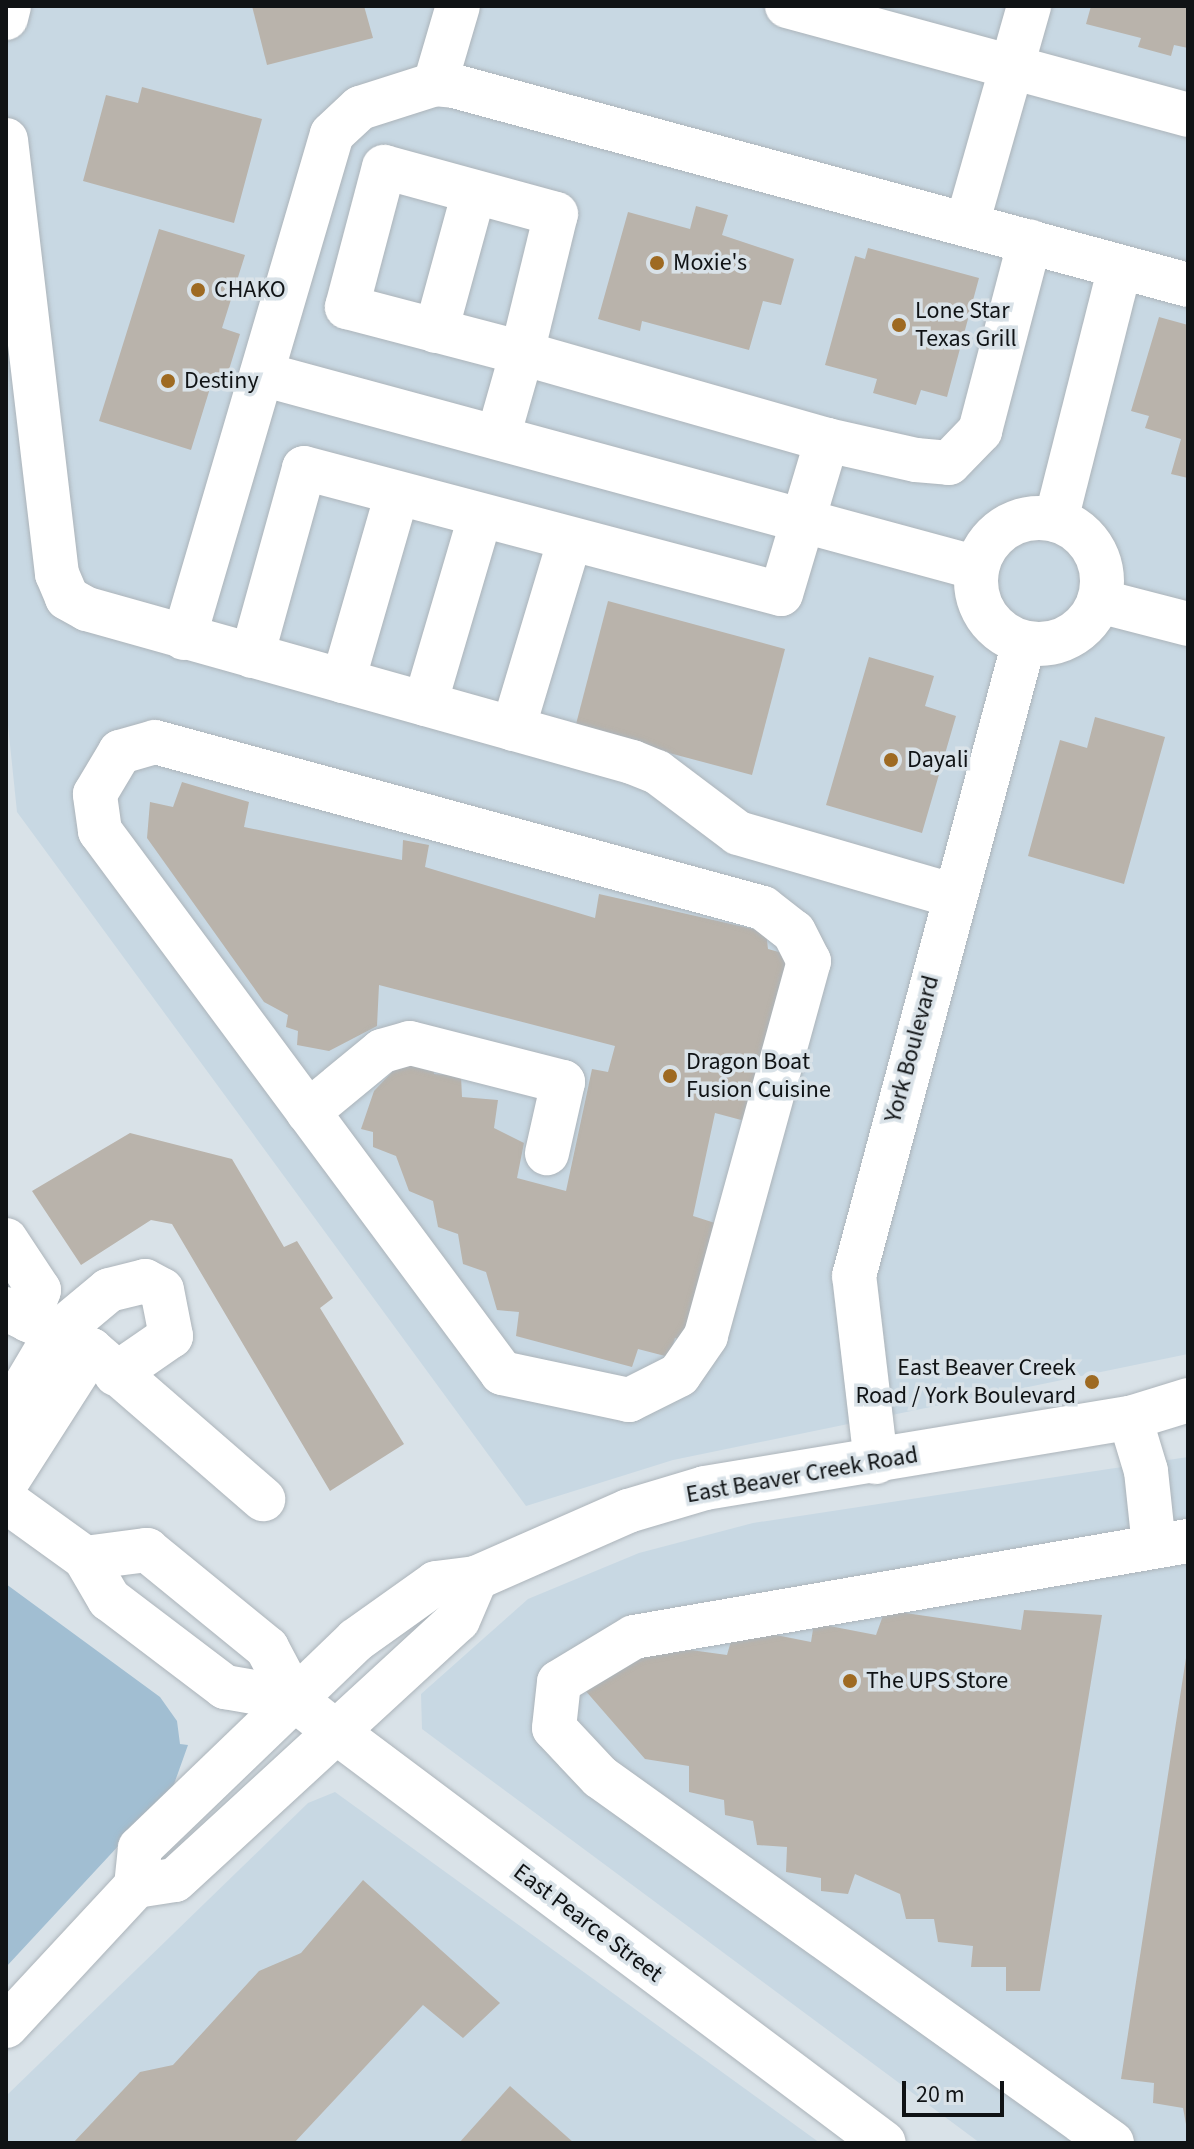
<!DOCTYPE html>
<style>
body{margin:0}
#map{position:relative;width:1194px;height:2149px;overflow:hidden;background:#d9e2e8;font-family:"Source Sans 3",sans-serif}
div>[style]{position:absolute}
.built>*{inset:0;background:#c8d8e3}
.green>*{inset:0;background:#a1bed2}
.building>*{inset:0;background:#b9b3ab}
.roads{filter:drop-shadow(0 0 2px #acb4ba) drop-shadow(0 0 2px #acb4ba)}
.minor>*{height:44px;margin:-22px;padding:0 22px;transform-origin:22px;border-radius:22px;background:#fff}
.minor>.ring{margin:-22px;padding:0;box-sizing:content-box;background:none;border:44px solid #fff;border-radius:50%}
.dots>*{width:22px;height:22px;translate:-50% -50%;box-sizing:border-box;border:4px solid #d9e2e8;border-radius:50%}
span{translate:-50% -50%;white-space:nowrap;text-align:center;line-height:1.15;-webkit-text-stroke:7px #d9e2e8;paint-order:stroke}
.poi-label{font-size:24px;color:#101315}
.left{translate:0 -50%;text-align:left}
.right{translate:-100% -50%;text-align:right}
.street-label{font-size:24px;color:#101315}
.frame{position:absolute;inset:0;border:8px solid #101315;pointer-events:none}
.scale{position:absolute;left:902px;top:2081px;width:102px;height:36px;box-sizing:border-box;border:4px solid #101315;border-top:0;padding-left:10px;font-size:24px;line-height:28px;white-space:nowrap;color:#101315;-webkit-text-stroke:6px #d9e2e8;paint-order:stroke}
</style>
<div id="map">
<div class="built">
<i style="clip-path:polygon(6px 6px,1188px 6px,1188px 1354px,673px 1460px,526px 1506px,17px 812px,6px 706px)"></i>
<i style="clip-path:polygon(1188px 1457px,1188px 2143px,980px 2143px,422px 1729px,421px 1694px,528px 1599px,639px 1553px,753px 1523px)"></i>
<i style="clip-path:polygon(335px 1792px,820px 2143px,6px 2143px,6px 2096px,308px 1803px)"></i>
</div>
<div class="green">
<i style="clip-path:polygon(6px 1584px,160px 1697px,177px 1721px,180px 1744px,188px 1745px,173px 1787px,6px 1967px)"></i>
</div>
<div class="building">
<i style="clip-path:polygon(252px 6px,364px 6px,373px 38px,267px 65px)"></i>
<i style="clip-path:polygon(1091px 6px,1188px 6px,1188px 48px,1174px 45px,1171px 56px,1138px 47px,1141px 38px,1086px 24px)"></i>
<i style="clip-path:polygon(142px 87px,262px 119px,234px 223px,83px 181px,106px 95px,138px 103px)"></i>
<i style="clip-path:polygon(696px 206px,728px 215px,722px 235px,794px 259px,781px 305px,763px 301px,749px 350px,642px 321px,640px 331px,598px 319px,628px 212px,690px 229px)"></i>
<i style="clip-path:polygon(159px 229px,245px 255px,222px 328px,240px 334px,227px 376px,215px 372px,191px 450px,99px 421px)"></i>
<i style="clip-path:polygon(868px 248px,979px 278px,947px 397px,921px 390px,916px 405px,873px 393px,877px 379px,825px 365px,855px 256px,865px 259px)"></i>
<i style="clip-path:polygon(1159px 317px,1188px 325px,1188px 478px,1171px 474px,1181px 439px,1145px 428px,1149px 416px,1131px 411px)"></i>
<i style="clip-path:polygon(608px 601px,785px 649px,752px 775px,575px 728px)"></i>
<i style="clip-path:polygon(869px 657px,934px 676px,925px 706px,956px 716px,922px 833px,826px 805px)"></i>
<i style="clip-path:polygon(1095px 717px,1165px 737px,1124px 884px,1028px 856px,1060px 740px,1087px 748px)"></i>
<i style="clip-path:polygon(182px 782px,249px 802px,244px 827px,402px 860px,403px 840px,429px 845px,425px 867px,595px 918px,599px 894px,766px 932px,768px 949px,797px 957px,745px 1121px,715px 1113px,693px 1216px,715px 1223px,685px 1341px,675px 1338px,669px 1357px,638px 1349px,632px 1367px,516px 1336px,519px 1312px,497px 1310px,486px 1272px,463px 1264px,458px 1234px,438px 1227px,433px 1201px,409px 1191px,396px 1156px,373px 1147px,373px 1132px,361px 1129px,374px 1091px,409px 1054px,433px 1060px,434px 1074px,461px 1076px,462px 1097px,498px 1100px,494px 1128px,524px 1143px,517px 1178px,566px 1191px,592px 1069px,608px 1072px,615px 1046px,379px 985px,377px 1026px,329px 1051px,297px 1045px,298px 1031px,286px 1027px,288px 1015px,264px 1002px,147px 838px,150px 802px,173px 807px)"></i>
<i style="clip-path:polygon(130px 1133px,232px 1159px,284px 1247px,297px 1241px,333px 1298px,320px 1308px,404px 1444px,330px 1491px,172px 1224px,151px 1220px,81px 1265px,32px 1191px)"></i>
<i style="clip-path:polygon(885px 1610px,1021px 1630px,1024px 1610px,1102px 1615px,1040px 1991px,1006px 1991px,1006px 1967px,971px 1967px,973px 1946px,938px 1942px,934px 1919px,906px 1919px,900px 1894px,855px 1874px,848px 1894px,821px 1891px,821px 1878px,786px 1872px,787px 1847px,757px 1845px,753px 1821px,725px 1815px,724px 1800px,689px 1792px,689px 1766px,645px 1759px,584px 1689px,622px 1660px,676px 1648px,727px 1655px,735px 1627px,811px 1642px,814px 1623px,876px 1635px)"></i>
<i style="clip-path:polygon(1188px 1645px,1188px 2135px,1183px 2108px,1153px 2103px,1154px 2083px,1121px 2079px)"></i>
<i style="clip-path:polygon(363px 1880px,500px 2003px,463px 2038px,423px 2005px,294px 2143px,73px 2143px,140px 2072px,173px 2065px,259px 1971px,301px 1953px)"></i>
<i style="clip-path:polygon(510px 2086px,574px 2143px,459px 2143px)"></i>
</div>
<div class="roads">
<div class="minor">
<i style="left:787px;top:6px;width:416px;rotate:15.2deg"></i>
<i style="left:6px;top:18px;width:12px;rotate:-76deg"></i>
<i style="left:435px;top:84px;width:81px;rotate:-73.6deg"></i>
<i style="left:6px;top:140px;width:437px;rotate:83.3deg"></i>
<i style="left:57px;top:574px;width:26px;rotate:67deg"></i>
<i style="left:67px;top:598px;width:23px;rotate:29deg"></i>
<i style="left:87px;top:609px;width:566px;rotate:15.68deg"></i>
<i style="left:632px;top:762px;width:27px;rotate:22deg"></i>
<i style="left:657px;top:772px;width:101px;rotate:37deg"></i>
<i style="left:738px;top:833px;width:223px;rotate:16.2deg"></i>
<i style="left:967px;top:224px;width:227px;rotate:-74.1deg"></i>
<i style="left:436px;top:331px;width:144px;rotate:-74.7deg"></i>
<i style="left:262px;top:374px;width:741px;rotate:15.18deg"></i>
<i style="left:498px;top:437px;width:87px;rotate:-74.1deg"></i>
<i style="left:522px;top:353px;width:143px;rotate:-76.3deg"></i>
<i style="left:556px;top:214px;width:178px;rotate:-164.7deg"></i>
<i style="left:384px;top:167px;width:145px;rotate:104.8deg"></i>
<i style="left:347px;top:307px;width:181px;rotate:14.7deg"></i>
<i style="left:522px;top:353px;width:317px;rotate:15.9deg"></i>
<i style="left:827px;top:440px;width:91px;rotate:12.7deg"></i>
<i style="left:916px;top:460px;width:33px;rotate:5deg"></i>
<i style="left:949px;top:463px;width:45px;rotate:-45.9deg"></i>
<i style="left:980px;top:431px;width:196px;rotate:-75.3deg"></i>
<i class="ring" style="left:976px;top:518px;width:82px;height:82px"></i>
<i style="left:1056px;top:520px;width:261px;rotate:-75.8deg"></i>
<i style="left:1099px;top:601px;width:92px;rotate:14.5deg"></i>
<i style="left:184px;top:638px;width:525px;rotate:-73.64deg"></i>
<i style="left:332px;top:134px;width:38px;rotate:-43deg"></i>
<i style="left:360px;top:108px;width:79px;rotate:-17.7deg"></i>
<i style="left:435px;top:84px;width:19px;rotate:6deg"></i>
<i style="left:454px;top:86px;width:760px;rotate:15.17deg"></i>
<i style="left:252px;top:656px;width:195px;rotate:-74.5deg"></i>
<i style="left:304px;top:468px;width:493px;rotate:14.8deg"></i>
<i style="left:781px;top:594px;width:161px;rotate:-73.4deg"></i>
<i style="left:343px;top:681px;width:195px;rotate:-73.9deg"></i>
<i style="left:425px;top:704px;width:195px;rotate:-73.6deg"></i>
<i style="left:513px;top:729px;width:198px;rotate:-73.3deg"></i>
<i style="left:155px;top:742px;width:630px;rotate:15.27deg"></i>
<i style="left:763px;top:908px;width:39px;rotate:38deg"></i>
<i style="left:794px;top:932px;width:33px;rotate:63deg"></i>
<i style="left:809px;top:961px;width:389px;rotate:105.4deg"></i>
<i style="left:706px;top:1336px;width:47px;rotate:124.7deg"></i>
<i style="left:679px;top:1375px;width:56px;rotate:153.4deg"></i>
<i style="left:629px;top:1400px;width:130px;rotate:-168deg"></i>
<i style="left:502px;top:1373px;width:675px;rotate:-126.56deg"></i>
<i style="left:100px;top:831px;width:37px;rotate:-98deg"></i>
<i style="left:95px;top:794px;width:49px;rotate:-59.2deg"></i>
<i style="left:120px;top:752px;width:36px;rotate:-16deg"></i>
<i style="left:308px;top:1112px;width:96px;rotate:-39.5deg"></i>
<i style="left:382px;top:1051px;width:29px;rotate:-16deg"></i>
<i style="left:410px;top:1043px;width:158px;rotate:14.3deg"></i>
<i style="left:563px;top:1082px;width:73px;rotate:102.7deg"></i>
<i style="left:6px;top:1240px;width:60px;rotate:56.6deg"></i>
<i style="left:39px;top:1290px;width:32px;rotate:110deg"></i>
<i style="left:6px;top:1309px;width:94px;rotate:25.8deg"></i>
<i style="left:91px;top:1350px;width:228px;rotate:40.9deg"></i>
<i style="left:6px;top:1418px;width:96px;rotate:-59.4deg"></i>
<i style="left:55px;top:1335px;width:70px;rotate:-39.8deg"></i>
<i style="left:109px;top:1290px;width:37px;rotate:-14deg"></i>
<i style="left:145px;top:1281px;width:19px;rotate:28deg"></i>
<i style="left:162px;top:1290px;width:47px;rotate:78.9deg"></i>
<i style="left:171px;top:1336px;width:67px;rotate:145.4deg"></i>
<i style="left:1130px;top:1418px;width:55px;rotate:73.2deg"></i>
<i style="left:1146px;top:1471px;width:75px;rotate:83.9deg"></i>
<i style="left:876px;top:1462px;width:187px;rotate:-96.7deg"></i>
<i style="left:854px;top:1276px;width:656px;rotate:-74.99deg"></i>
<i style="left:6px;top:1483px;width:158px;rotate:-57.4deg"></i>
<i style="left:6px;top:1501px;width:97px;rotate:35.8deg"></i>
<i style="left:85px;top:1558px;width:48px;rotate:59.7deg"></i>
<i style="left:109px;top:1599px;width:146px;rotate:37.2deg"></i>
<i style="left:225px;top:1687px;width:70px;rotate:9.9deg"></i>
<i style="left:85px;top:1558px;width:63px;rotate:-7.4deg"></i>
<i style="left:147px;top:1550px;width:155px;rotate:39.2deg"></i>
<i style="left:267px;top:1648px;width:58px;rotate:62.1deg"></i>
<i style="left:294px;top:1699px;width:52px;rotate:38deg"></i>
<i style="left:335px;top:1731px;width:686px;rotate:36.89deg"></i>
<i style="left:136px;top:1886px;width:39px;rotate:-9deg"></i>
<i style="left:175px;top:1880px;width:384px;rotate:-42.6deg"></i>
<i style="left:458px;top:1620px;width:46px;rotate:-66.8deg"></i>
<i style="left:6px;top:2026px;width:191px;rotate:-47.1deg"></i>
<i style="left:136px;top:1886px;width:38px;rotate:-84deg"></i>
<i style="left:140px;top:1848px;width:300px;rotate:-43.9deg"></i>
<i style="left:356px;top:1640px;width:98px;rotate:-35.5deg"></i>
<i style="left:436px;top:1583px;width:40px;rotate:-7.1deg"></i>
<i style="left:476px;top:1578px;width:166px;rotate:-23.8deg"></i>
<i style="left:628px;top:1511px;width:80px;rotate:-16.6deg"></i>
<i style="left:705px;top:1488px;width:431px;rotate:-9.4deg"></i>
<i style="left:1130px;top:1418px;width:61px;rotate:-17.2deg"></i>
<i style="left:1112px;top:2143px;width:629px;rotate:-144.44deg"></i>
<i style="left:600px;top:1777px;width:67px;rotate:-133.2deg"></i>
<i style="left:554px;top:1728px;width:46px;rotate:-83.8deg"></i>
<i style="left:559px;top:1682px;width:87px;rotate:-31deg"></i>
<i style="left:634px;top:1637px;width:562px;rotate:-9.83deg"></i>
</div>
</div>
<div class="dots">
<i style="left:657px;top:263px;background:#9e6a22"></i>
<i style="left:198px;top:290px;background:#9e6a22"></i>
<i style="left:899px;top:325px;background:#9e6a22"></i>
<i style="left:168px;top:381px;background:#9e6a22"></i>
<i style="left:891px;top:760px;background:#9e6a22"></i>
<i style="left:670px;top:1076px;background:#9e6a22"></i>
<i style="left:1092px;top:1382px;background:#9e6a22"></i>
<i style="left:850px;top:1681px;background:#9e6a22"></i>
</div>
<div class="poi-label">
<span class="left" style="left:673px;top:263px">Moxie's</span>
<span class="left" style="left:214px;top:290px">CHAKO</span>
<span class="left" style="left:915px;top:325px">Lone Star<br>Texas Grill</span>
<span class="left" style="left:184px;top:381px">Destiny</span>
<span class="left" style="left:907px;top:760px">Dayali</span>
<span class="left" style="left:686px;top:1076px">Dragon Boat<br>Fusion Cuisine</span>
<span class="right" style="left:1076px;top:1382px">East Beaver Creek<br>Road / York Boulevard</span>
<span class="left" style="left:866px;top:1681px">The UPS Store</span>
</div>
<div class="street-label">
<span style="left:912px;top:1049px;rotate:-75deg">York Boulevard</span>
<span style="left:802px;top:1475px;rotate:-10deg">East Beaver Creek Road</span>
<span style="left:588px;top:1923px;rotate:37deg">East Pearce Street</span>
</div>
<div class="frame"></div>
<div class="scale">20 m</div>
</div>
